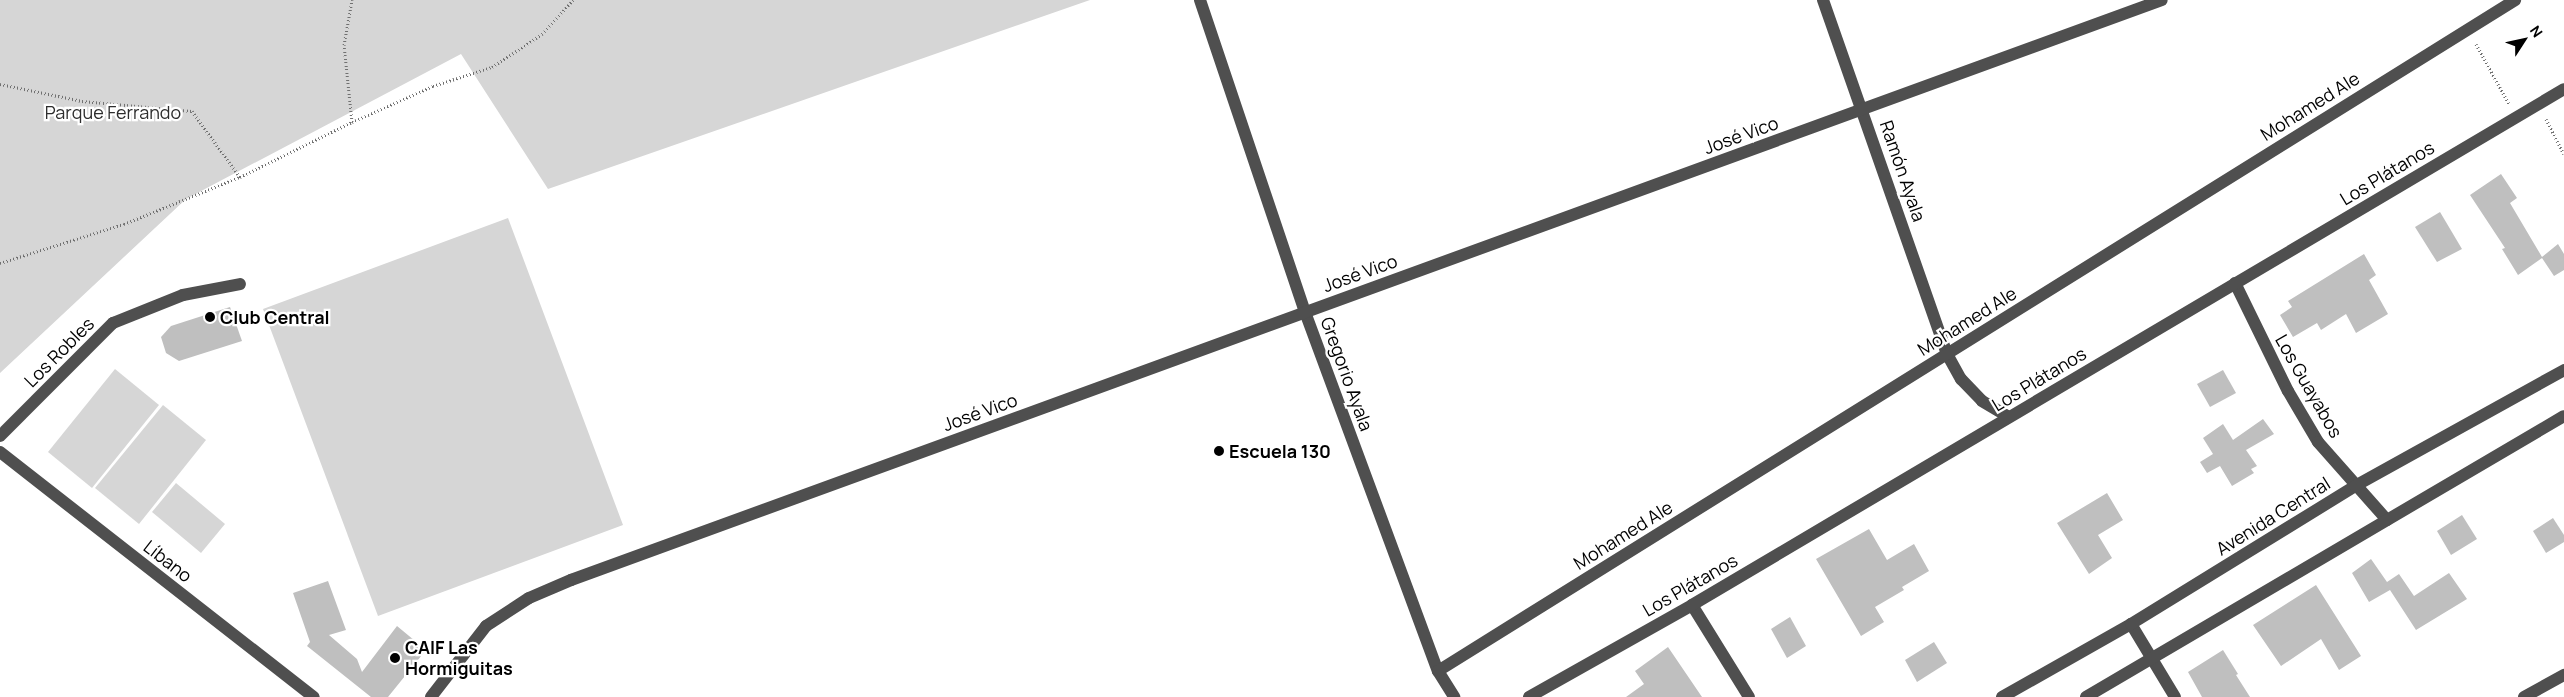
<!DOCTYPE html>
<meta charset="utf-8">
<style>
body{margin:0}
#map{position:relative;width:2564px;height:697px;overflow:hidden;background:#fff;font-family:Manrope,sans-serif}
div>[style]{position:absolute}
.green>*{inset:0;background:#d6d6d6}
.building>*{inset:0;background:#bfbfbf}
.path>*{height:3px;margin-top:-1.5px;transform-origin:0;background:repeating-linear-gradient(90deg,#717171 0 1px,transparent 0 3.5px)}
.minor>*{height:12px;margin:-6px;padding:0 6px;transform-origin:6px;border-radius:6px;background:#4f4f4f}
.dots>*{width:14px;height:14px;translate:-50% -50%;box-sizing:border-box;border:2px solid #fff;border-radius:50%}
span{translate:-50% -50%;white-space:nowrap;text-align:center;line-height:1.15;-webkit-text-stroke:4.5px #fff;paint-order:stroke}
.street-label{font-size:18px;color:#000}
.park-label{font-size:18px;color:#2d2d2d}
.poi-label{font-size:18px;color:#000;font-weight:700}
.left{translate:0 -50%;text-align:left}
.north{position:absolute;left:2499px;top:15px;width:50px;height:50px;-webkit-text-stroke:4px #fff;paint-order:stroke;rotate:55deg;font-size:14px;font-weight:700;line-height:20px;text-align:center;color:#000}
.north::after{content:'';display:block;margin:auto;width:18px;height:22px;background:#000;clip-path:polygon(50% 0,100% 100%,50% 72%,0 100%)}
</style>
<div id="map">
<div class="green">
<i style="clip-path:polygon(0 0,1090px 0,548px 189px,461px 54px,186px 199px,0 373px)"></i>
<i style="clip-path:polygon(508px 218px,623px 525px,378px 616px,263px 309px)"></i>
<i style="clip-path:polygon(115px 369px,159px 405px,92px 488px,48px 452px)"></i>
<i style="clip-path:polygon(163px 405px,206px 440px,139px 524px,95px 488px)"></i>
<i style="clip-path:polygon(176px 483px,225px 524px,201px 553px,152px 512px)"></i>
</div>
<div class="building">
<i style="clip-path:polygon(2501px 174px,2517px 198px,2510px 203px,2542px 257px,2558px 244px,2564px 254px,2564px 270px,2554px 276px,2542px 258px,2518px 275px,2502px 249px,2505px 248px,2470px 195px)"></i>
<i style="clip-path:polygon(2440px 212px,2462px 249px,2437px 262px,2415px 227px)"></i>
<i style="clip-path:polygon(2364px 254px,2376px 275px,2369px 280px,2388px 314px,2356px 333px,2346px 314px,2321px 330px,2317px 323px,2293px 337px,2280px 315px,2292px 307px,2288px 301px)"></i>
<i style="clip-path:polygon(230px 307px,242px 341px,179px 361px,166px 353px,161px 337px,171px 326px)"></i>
<i style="clip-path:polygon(2223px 370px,2236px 393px,2210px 407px,2197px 384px)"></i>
<i style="clip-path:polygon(2263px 419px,2274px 434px,2246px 450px,2257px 466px,2251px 469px,2254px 473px,2232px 486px,2220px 466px,2207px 473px,2200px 462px,2213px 454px,2203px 438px,2223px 424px,2233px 440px)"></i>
<i style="clip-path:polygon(2107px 493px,2123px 520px,2098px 535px,2112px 558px,2089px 574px,2057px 523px)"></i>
<i style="clip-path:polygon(2462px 515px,2477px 539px,2451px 555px,2437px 531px)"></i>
<i style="clip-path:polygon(2553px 518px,2564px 535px,2564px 542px,2546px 553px,2533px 531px)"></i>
<i style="clip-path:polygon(1869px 529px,1887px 560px,1914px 544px,1929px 571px,1902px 587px,1904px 590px,1875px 607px,1884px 622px,1861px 636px,1816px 559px)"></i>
<i style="clip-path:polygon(2371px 559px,2387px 582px,2399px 574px,2414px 596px,2449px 573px,2467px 599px,2416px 630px,2390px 590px,2369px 602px,2352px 573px)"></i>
<i style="clip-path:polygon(328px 581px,346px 630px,329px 635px,357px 659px,362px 672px,397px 626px,426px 650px,388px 697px,371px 697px,307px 646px,310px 642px,293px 593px)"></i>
<i style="clip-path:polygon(2316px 585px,2361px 656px,2339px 670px,2321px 639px,2281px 666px,2253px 625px)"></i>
<i style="clip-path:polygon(1790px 617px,1806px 646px,1787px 658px,1771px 629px)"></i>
<i style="clip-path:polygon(1934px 642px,1947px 663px,1917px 682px,1905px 660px)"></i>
<i style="clip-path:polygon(1668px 647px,1702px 697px,1626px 697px,1644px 684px,1635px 671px)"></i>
<i style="clip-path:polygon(2223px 650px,2238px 674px,2236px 675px,2250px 697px,2202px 697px,2188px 672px)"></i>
</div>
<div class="path">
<i style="left:2476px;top:44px;width:68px;rotate:61.2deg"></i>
<i style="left:0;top:84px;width:84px;rotate:11.7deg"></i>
<i style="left:82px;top:101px;width:110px;rotate:5.2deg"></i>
<i style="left:192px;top:111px;width:82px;rotate:54deg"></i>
<i style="left:2546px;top:119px;width:39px;rotate:63deg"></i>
<i style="left:352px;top:122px;width:77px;rotate:-95.9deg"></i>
<i style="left:344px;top:45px;width:46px;rotate:-79.9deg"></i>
<i style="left:0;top:263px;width:130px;rotate:-17.5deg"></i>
<i style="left:124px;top:224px;width:125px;rotate:-22.1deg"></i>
<i style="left:240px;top:177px;width:125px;rotate:-26.2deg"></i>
<i style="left:352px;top:122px;width:89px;rotate:-24deg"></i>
<i style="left:433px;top:86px;width:62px;rotate:-17.9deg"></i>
<i style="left:492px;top:67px;width:60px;rotate:-33.4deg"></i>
<i style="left:542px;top:34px;width:46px;rotate:-47.6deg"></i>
</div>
<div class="minor">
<i style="left:1200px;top:0;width:329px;rotate:71.4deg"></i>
<i style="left:1305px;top:312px;width:383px;rotate:69.7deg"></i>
<i style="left:1438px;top:671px;width:31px;rotate:58deg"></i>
<i style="left:1823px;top:0;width:375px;rotate:70.7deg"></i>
<i style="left:1947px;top:354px;width:29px;rotate:61deg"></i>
<i style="left:1961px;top:379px;width:30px;rotate:46deg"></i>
<i style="left:1982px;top:401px;width:31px;rotate:31deg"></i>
<i style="left:2235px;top:283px;width:120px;rotate:63.9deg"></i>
<i style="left:2288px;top:391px;width:59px;rotate:59.5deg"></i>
<i style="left:2318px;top:442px;width:104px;rotate:48.5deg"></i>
<i style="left:0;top:436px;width:160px;rotate:-45deg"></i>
<i style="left:113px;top:323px;width:75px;rotate:-21.8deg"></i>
<i style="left:183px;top:295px;width:58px;rotate:-10.9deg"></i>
<i style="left:0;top:452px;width:398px;rotate:38deg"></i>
<i style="left:1692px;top:605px;width:108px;rotate:58.2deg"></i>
<i style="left:2131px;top:624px;width:85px;rotate:58.9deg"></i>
<i style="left:1438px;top:671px;width:1269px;rotate:-31.92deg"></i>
<i style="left:431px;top:697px;width:90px;rotate:-52.2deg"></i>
<i style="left:486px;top:626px;width:51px;rotate:-33.1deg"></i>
<i style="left:529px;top:598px;width:46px;rotate:-23.2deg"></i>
<i style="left:571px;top:580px;width:1693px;rotate:-20.03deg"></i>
<i style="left:1529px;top:697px;width:187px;rotate:-29.4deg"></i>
<i style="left:1692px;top:605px;width:1013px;rotate:-30.61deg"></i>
<i style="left:2002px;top:697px;width:148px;rotate:-29.5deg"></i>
<i style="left:2131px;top:624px;width:263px;rotate:-31.6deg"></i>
<i style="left:2355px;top:486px;width:239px;rotate:-29deg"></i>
<i style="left:2086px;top:697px;width:554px;rotate:-30.45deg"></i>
<i style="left:2524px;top:697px;width:46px;rotate:-28.8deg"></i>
</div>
<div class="dots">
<i style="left:210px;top:317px;background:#000"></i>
<i style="left:1219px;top:451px;background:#000"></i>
<i style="left:395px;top:658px;background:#000"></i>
</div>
<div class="street-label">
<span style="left:2310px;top:106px;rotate:-32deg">Mohamed Ale</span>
<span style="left:1741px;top:135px;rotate:-20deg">José Vico</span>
<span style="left:1903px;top:171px;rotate:71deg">Ramón Ayala</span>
<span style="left:2387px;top:173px;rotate:-31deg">Los Plátanos</span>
<span style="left:1360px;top:273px;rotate:-20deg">José Vico</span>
<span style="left:1967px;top:321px;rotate:-32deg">Mohamed Ale</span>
<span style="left:59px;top:352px;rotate:-45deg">Los Robles</span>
<span style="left:1347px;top:374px;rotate:70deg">Gregorio Ayala</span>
<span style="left:2039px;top:379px;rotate:-31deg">Los Plátanos</span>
<span style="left:2309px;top:386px;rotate:60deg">Los Guayabos</span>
<span style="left:980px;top:412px;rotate:-20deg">José Vico</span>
<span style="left:2273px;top:516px;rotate:-32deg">Avenida Central</span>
<span style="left:1623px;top:535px;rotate:-32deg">Mohamed Ale</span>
<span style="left:168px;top:561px;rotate:38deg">Líbano</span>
<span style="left:1690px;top:585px;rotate:-30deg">Los Plátanos</span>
</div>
<div class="park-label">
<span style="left:113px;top:112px">Parque Ferrando</span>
</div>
<div class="poi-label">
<span class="left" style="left:220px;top:317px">Club Central</span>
<span class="left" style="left:1229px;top:451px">Escuela 130</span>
<span class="left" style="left:405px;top:658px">CAIF Las<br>Hormiguitas</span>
</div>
<div class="north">N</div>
</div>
